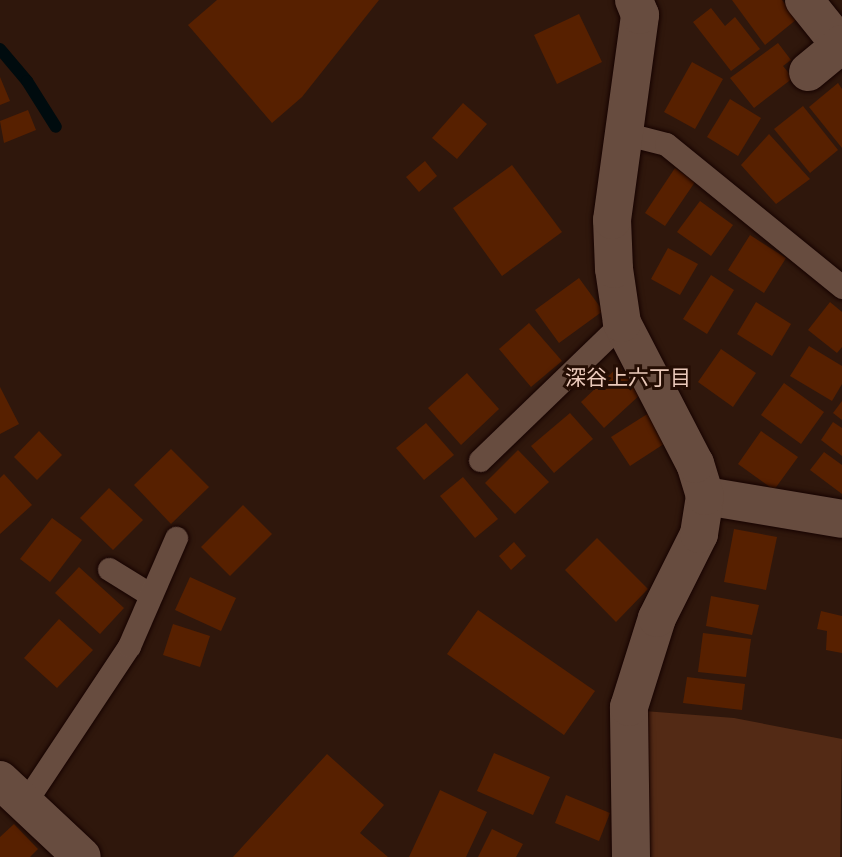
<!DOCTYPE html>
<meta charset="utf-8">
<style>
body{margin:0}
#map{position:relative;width:842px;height:857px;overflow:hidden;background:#2f170c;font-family:"DM Sans","Noto Sans JP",sans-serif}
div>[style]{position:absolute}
.green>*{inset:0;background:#532a15}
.stream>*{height:12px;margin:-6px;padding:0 6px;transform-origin:6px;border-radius:6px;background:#000b0e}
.building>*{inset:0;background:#572000}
.roads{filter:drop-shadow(0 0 2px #160300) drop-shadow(0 0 2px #160300)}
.service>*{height:23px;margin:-11.5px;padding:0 11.5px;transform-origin:11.5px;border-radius:11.5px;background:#674c3f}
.minor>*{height:38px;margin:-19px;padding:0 19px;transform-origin:19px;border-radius:19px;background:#674c3f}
span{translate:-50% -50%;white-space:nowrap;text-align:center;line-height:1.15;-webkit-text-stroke:6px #250e04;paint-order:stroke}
.neighbourhood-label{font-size:21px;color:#eac9ba}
</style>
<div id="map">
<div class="green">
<i style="clip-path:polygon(644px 711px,734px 718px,842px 739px,840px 857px,647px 857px)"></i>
</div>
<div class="stream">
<i style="left:0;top:49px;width:42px;rotate:49.8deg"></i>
<i style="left:27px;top:81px;width:54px;rotate:57.8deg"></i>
</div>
<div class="building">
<i style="clip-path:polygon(217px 0,379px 0,302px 97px,272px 123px,188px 25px)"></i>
<i style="clip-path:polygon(732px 0,782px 0,797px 19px,765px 45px)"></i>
<i style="clip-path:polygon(711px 8px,725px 26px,735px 17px,760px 49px,731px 71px,693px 22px)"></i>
<i style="clip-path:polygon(579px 14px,602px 62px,557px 84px,534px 35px)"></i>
<i style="clip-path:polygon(778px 43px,791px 60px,783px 66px,793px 78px,754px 108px,730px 78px)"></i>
<i style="clip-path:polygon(692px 62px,723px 79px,695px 129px,664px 112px)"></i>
<i style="clip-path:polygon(0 77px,10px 101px,0 105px)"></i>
<i style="clip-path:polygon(838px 83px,842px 89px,842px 148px,809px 107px)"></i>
<i style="clip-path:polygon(730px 99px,761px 118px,738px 156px,707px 137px)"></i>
<i style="clip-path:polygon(463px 103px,487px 124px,457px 159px,432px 138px)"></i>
<i style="clip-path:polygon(803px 106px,838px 150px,810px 173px,774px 129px)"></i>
<i style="clip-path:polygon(28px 110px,36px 130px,4px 143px,0 121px)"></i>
<i style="clip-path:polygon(769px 134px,810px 179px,776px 204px,741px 165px)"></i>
<i style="clip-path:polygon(425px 161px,437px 176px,419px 192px,406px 177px)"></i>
<i style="clip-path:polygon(512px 165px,562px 232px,502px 276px,453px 208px)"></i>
<i style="clip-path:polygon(675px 168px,695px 182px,665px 226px,645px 213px)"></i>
<i style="clip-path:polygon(700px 201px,733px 225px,711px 256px,677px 232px)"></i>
<i style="clip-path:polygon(750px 235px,786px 258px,764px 293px,728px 270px)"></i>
<i style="clip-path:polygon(668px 248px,698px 264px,680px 295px,651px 279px)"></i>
<i style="clip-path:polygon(711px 275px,734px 290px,707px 334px,683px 319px)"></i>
<i style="clip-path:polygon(579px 278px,603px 311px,559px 343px,535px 310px)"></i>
<i style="clip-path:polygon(756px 302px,791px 324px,772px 356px,737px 334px)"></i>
<i style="clip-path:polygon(830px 302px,842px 312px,842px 347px,837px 353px,808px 330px)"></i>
<i style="clip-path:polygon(529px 323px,562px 361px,531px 387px,499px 349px)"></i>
<i style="clip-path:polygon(809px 346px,842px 366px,842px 384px,832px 401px,790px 376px)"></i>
<i style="clip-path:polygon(721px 349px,756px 373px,733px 407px,698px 382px)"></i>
<i style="clip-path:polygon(618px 367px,642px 393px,604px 428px,581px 402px)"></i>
<i style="clip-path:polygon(467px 373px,499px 409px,461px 445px,428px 408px)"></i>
<i style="clip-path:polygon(784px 383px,824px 412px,801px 444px,761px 415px)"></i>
<i style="clip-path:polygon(0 387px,19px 424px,0 434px)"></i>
<i style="clip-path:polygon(842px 401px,842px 420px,833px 413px)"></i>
<i style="clip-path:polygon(652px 411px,670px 440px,630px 466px,611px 437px)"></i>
<i style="clip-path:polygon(570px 413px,593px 439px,554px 473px,531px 446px)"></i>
<i style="clip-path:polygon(833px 422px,842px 428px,842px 456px,821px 440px)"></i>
<i style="clip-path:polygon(426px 423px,454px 455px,424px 480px,396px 448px)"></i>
<i style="clip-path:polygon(39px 431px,62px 455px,37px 480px,14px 457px)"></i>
<i style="clip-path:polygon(761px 431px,798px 457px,774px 490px,738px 464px)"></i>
<i style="clip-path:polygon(171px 449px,209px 487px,171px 524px,134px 485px)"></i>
<i style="clip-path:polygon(518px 450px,549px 482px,515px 514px,485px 483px)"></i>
<i style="clip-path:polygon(824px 452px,842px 465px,842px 494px,810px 470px)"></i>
<i style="clip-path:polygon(4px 474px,32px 505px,0 534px,0 478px)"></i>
<i style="clip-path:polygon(463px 477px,498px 519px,475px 538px,440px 496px)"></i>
<i style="clip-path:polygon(109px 488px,143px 520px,113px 550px,80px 518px)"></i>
<i style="clip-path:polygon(243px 505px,272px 534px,230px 576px,201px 547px)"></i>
<i style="clip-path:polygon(52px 518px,82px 540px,50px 582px,20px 559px)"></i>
<i style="clip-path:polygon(734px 529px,777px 537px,766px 590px,724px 582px)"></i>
<i style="clip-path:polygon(597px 538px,648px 589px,616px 622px,565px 570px)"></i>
<i style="clip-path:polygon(514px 542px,526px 556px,511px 570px,499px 556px)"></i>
<i style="clip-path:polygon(79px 567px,124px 608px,100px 634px,55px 593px)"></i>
<i style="clip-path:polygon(190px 577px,236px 598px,221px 631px,175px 610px)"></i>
<i style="clip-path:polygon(711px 596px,759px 605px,752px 635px,706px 626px)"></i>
<i style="clip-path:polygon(478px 610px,595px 691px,564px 735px,447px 654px)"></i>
<i style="clip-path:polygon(821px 611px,842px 616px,842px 653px,826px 650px,827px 631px,817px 629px)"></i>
<i style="clip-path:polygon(59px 619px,93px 650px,57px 688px,24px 658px)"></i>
<i style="clip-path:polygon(173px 624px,210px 636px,200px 667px,163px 655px)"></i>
<i style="clip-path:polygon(703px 633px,751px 639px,746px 677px,698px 672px)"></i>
<i style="clip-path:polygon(687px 677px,745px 684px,742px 710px,683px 703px)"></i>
<i style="clip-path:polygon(494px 753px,550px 777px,533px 815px,477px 791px)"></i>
<i style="clip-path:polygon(327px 754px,384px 805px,360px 833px,388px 857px,233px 857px)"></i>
<i style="clip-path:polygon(440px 790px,487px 812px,466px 857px,409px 857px)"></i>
<i style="clip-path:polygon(566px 795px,610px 813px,599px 841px,555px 823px)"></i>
<i style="clip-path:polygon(14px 824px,38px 849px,30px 857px,0 857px,0 837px)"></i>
<i style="clip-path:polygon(492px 829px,523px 844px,516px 857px,478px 857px)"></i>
</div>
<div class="roads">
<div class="service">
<i style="left:623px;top:133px;width:44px;rotate:14.3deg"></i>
<i style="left:666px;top:144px;width:227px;rotate:39.1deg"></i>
<i style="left:480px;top:460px;width:197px;rotate:-44deg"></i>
<i style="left:109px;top:569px;width:49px;rotate:31.8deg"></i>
<i style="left:24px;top:804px;width:190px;rotate:-56.4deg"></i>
<i style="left:129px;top:646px;width:118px;rotate:-66.5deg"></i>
</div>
<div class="minor">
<i style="left:804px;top:0;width:59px;rotate:51.2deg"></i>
<i style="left:808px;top:72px;width:44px;rotate:-39.5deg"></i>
<i style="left:705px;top:496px;width:139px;rotate:9.5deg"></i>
<i style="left:0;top:780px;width:112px;rotate:43.2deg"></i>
<i style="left:631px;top:857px;width:150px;rotate:-90.8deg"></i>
<i style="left:629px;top:707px;width:93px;rotate:-72.5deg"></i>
<i style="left:657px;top:618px;width:94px;rotate:-63.4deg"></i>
<i style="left:699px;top:534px;width:38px;rotate:-81deg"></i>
<i style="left:705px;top:496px;width:34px;rotate:-107deg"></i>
<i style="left:695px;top:464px;width:159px;rotate:-117.4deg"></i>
<i style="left:622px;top:323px;width:55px;rotate:-98.4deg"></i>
<i style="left:614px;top:269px;width:49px;rotate:-92.3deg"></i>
<i style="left:612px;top:220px;width:207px;rotate:-82.2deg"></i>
<i style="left:640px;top:15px;width:16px;rotate:-112deg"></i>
</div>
</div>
<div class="neighbourhood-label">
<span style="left:628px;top:378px">深谷上六丁目</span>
</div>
</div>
